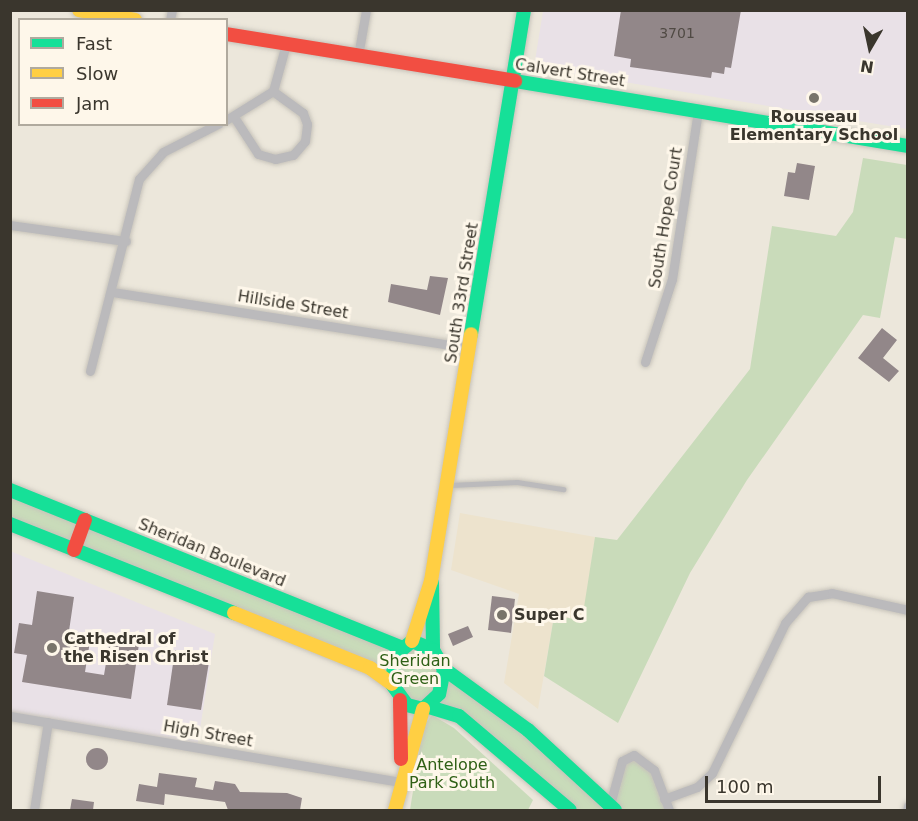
<!DOCTYPE html>
<style>
body{margin:0}
#map{position:relative;width:918px;height:821px;overflow:hidden;background:#ece7db;font-family:"DejaVu Sans",sans-serif}
div>[style]{position:absolute}
.built>*{inset:0;background:#ede3cd}
.education>*{inset:0;background:#e9e1e7}
.green>*{inset:0;background:#c9dbba}
.building>*{inset:0;background:#928789}
.round{border-radius:50%}
.roads{filter:drop-shadow(0 0 2px #c7c3ba) drop-shadow(0 0 2px #c7c3ba)}
.lane>*{height:4.5px;margin:-2.25px;padding:0 2.25px;transform-origin:2.25px;border-radius:2.25px;background:#bbbabc}
.street>*{height:9px;margin:-4.5px;padding:0 4.5px;transform-origin:4.5px;border-radius:4.5px;background:#bbbabc}
.fast>*{height:14px;margin:-7px;padding:0 7px;transform-origin:7px;border-radius:7px;background:#16e098}
.slow>*{height:14px;margin:-7px;padding:0 7px;transform-origin:7px;border-radius:7px;background:#ffcf43}
.jam>*{height:14px;margin:-7px;padding:0 7px;transform-origin:7px;border-radius:7px;background:#f24e42}
.dots>*{width:16px;height:16px;translate:-50% -50%;box-sizing:border-box;border:3px solid #fef7ea;border-radius:50%}
span{translate:-50% -50%;white-space:nowrap;text-align:center;line-height:1.15;-webkit-text-stroke:6px #fef7ea;paint-order:stroke}
.number-label{font-size:14px;color:#504a44}
.number-label span{-webkit-text-stroke-width:0}
.street-label{font-size:16px;color:#3a362d}
.poi-label{font-size:16px;color:#3a362d;font-weight:700}
.left{translate:0 -50%;text-align:left}
.park-label{font-size:16px;color:#2f6016}
.frame{position:absolute;inset:0;border:12px solid #3a362d;pointer-events:none}
.legend{position:absolute;left:18px;top:18px;width:210px;height:108px;box-sizing:border-box;background:#fef7ea;border:2px solid #b0aa9e;margin:0;padding:8px 10px;list-style:none;font-size:18px;color:#3a362d}
.legend li{display:flex;align-items:center;gap:12px;height:30px}
.legend b{width:30px;border:2px solid #b0aa9e}
.north{position:absolute;left:840px;top:18px;width:60px;height:60px;-webkit-text-stroke:4px #fef7ea;paint-order:stroke;rotate:189deg;font-size:16px;font-weight:700;line-height:24px;text-align:center;color:#3a362d}
.north::after{content:'';display:block;margin:auto;width:21px;height:27px;background:#3a362d;clip-path:polygon(50% 0,100% 100%,50% 72%,0 100%)}
.scale{position:absolute;left:705px;top:776px;width:176px;height:27px;box-sizing:border-box;border:3px solid #3a362d;border-top:0;padding-left:8px;font-size:18px;line-height:21px;white-space:nowrap;color:#3a362d;-webkit-text-stroke:4px #fef7ea;paint-order:stroke}
</style>
<div id="map">
<div class="built">
<i style="clip-path:polygon(460px 513px,595px 537px,583px 620px,554px 616px,538px 709px,504px 683px,519px 594px,451px 570px)"></i>
</div>
<div class="education">
<i style="clip-path:polygon(543px 11px,907px 11px,907px 129px,534px 67px)"></i>
<i style="clip-path:polygon(10px 551px,215px 634px,197px 748px,11px 716px)"></i>
</div>
<div class="green">
<i style="clip-path:polygon(863px 158px,907px 165px,907px 239px,895px 237px,880px 318px,863px 315px,747px 480px,690px 573px,618px 723px,544px 676px,554px 616px,582px 620px,595px 537px,617px 540px,750px 369px,772px 226px,836px 236px,853px 212px)"></i>
<i style="clip-path:polygon(11px 490px,440px 658px,610px 804px,628px 756px,647px 761px,669px 810px,570px 810px,459px 716px,423px 709px,392px 684px,11px 524px)"></i>
<i style="clip-path:polygon(432px 715px,454px 728px,533px 800px,528px 810px,410px 810px,423px 727px)"></i>
</div>
<div class="building">
<i style="clip-path:polygon(621px 10px,741px 10px,731px 68px,725px 67px,724px 74px,712px 72px,711px 78px,630px 67px,631px 59px,614px 56px)"></i>
<i style="clip-path:polygon(797px 163px,815px 166px,809px 200px,784px 196px,788px 172px,795px 173px)"></i>
<i style="clip-path:polygon(430px 276px,448px 278px,440px 315px,388px 302px,391px 284px,427px 290px)"></i>
<i style="clip-path:polygon(882px 328px,897px 340px,883px 358px,899px 371px,889px 382px,858px 358px)"></i>
<i style="clip-path:polygon(37px 591px,74px 597px,69px 631px,91px 635px,85px 672px,104px 675px,110px 639px,139px 644px,131px 699px,22px 682px,27px 655px,14px 653px,19px 623px,32px 625px)"></i>
<i style="clip-path:polygon(492px 596px,515px 599px,511px 633px,488px 630px)"></i>
<i style="clip-path:polygon(468px 626px,473px 637px,453px 646px,448px 634px)"></i>
<i style="clip-path:polygon(175px 650px,210px 656px,201px 710px,167px 705px)"></i>
<i class="round" style="left:86px;top:748px;width:22px;height:22px"></i>
<i style="clip-path:polygon(159px 773px,197px 778px,195px 787px,213px 790px,215px 781px,235px 784px,240px 792px,287px 793px,302px 798px,300px 810px,228px 810px,225px 802px,165px 794px,164px 805px,136px 801px,139px 784px,157px 787px)"></i>
<i style="clip-path:polygon(72px 799px,94px 802px,93px 810px,70px 810px)"></i>
</div>
<div class="roads">
<div class="lane">
<i style="left:450px;top:485px;width:67px;rotate:-2.6deg"></i>
<i style="left:517px;top:482px;width:47px;rotate:8.7deg"></i>
</div>
<div class="street">
<i style="left:170px;top:20px;width:10px;rotate:-79deg"></i>
<i style="left:358px;top:56px;width:47px;rotate:-80.1deg"></i>
<i style="left:234px;top:117px;width:44px;rotate:57deg"></i>
<i style="left:258px;top:154px;width:18px;rotate:16deg"></i>
<i style="left:275px;top:159px;width:18px;rotate:-13deg"></i>
<i style="left:293px;top:155px;width:18px;rotate:-49deg"></i>
<i style="left:305px;top:141px;width:17px;rotate:-83deg"></i>
<i style="left:307px;top:124px;width:12px;rotate:-110deg"></i>
<i style="left:303px;top:113px;width:37px;rotate:-144deg"></i>
<i style="left:226px;top:120px;width:55px;rotate:-31.7deg"></i>
<i style="left:273px;top:91px;width:49px;rotate:-74.5deg"></i>
<i style="left:10px;top:225px;width:117px;rotate:7.9deg"></i>
<i style="left:112px;top:292px;width:362px;rotate:8.9deg"></i>
<i style="left:645px;top:362px;width:87px;rotate:-72deg"></i>
<i style="left:672px;top:279px;width:170px;rotate:-81.2deg"></i>
<i style="left:90px;top:371px;width:198px;rotate:-75.7deg"></i>
<i style="left:139px;top:179px;width:36px;rotate:-48deg"></i>
<i style="left:163px;top:152px;width:62px;rotate:-27deg"></i>
<i style="left:10px;top:716px;width:396px;rotate:9.6deg"></i>
<i style="left:664px;top:799px;width:35px;rotate:-20deg"></i>
<i style="left:697px;top:787px;width:21px;rotate:-43deg"></i>
<i style="left:712px;top:773px;width:167px;rotate:-64deg"></i>
<i style="left:785px;top:623px;width:35px;rotate:-49deg"></i>
<i style="left:808px;top:597px;width:24px;rotate:-9deg"></i>
<i style="left:832px;top:593px;width:78px;rotate:12.6deg"></i>
<i style="left:609px;top:808px;width:49px;rotate:-74.5deg"></i>
<i style="left:622px;top:761px;width:13px;rotate:-27deg"></i>
<i style="left:634px;top:755px;width:25px;rotate:37deg"></i>
<i style="left:654px;top:770px;width:43px;rotate:69.4deg"></i>
<i style="left:34px;top:810px;width:89px;rotate:-81deg"></i>
<i style="left:907px;top:810px;width:4px;rotate:-76deg"></i>
</div>
<div class="fast">
<i style="left:515px;top:81px;width:398px;rotate:9.4deg"></i>
<i style="left:471px;top:334px;width:328px;rotate:-80.7deg"></i>
<i style="left:10px;top:490px;width:420px;rotate:21.9deg"></i>
<i style="left:10px;top:524px;width:241px;rotate:21.7deg"></i>
<i style="left:432px;top:583px;width:67px;rotate:89.1deg"></i>
<i style="left:412px;top:641px;width:23px;rotate:23deg"></i>
<i style="left:433px;top:650px;width:22px;rotate:60deg"></i>
<i style="left:444px;top:669px;width:25px;rotate:101deg"></i>
<i style="left:439px;top:694px;width:22px;rotate:137deg"></i>
<i style="left:423px;top:709px;width:16px;rotate:-166deg"></i>
<i style="left:407px;top:705px;width:26px;rotate:-126deg"></i>
<i style="left:392px;top:684px;width:29px;rotate:-84deg"></i>
<i style="left:395px;top:655px;width:22px;rotate:-39deg"></i>
<i style="left:444px;top:669px;width:104px;rotate:36deg"></i>
<i style="left:528px;top:730px;width:118px;rotate:42.6deg"></i>
<i style="left:429px;top:707px;width:31px;rotate:17deg"></i>
<i style="left:459px;top:716px;width:145px;rotate:40.3deg"></i>
</div>
<div class="slow">
<i style="left:79px;top:10px;width:57px;rotate:10.1deg"></i>
<i style="left:234px;top:613px;width:147px;rotate:22deg"></i>
<i style="left:370px;top:668px;width:27px;rotate:36deg"></i>
<i style="left:412px;top:641px;width:63px;rotate:-72.4deg"></i>
<i style="left:431px;top:581px;width:250px;rotate:-80.8deg"></i>
<i style="left:395px;top:810px;width:105px;rotate:-74.5deg"></i>
</div>
<div class="jam">
<i style="left:226px;top:34px;width:293px;rotate:9.2deg"></i>
<i style="left:74px;top:550px;width:32px;rotate:-70deg"></i>
<i style="left:400px;top:700px;width:59px;rotate:89deg"></i>
</div>
</div>
<div class="dots">
<i style="left:814px;top:98px;background:#78746a"></i>
<i style="left:502px;top:615px;background:#78746a"></i>
<i style="left:52px;top:648px;background:#78746a"></i>
</div>
<div class="number-label">
<span style="left:677px;top:33px">3701</span>
</div>
<div class="street-label">
<span style="left:570px;top:73px;rotate:9deg">Calvert Street</span>
<span style="left:666px;top:218px;rotate:-81deg">South Hope Court</span>
<span style="left:462px;top:293px;rotate:-81deg">South 33rd Street</span>
<span style="left:293px;top:305px;rotate:9deg">Hillside Street</span>
<span style="left:212px;top:553px;rotate:22deg">Sheridan Boulevard</span>
<span style="left:208px;top:734px;rotate:10deg">High Street</span>
</div>
<div class="poi-label">
<span style="left:814px;top:126px">Rousseau<br>Elementary School</span>
<span class="left" style="left:514px;top:615px">Super C</span>
<span class="left" style="left:64px;top:648px">Cathedral of<br>the Risen Christ</span>
</div>
<div class="park-label">
<span style="left:415px;top:670px">Sheridan<br>Green</span>
<span style="left:452px;top:774px">Antelope<br>Park South</span>
</div>
<div class="frame"></div>
<ul class="legend">
<li><b style="height:8px;background:#16e098"></b>Fast</li>
<li><b style="height:8px;background:#ffcf43"></b>Slow</li>
<li><b style="height:8px;background:#f24e42"></b>Jam</li>
</ul>
<div class="north">N</div>
<div class="scale">100 m</div>
</div>
